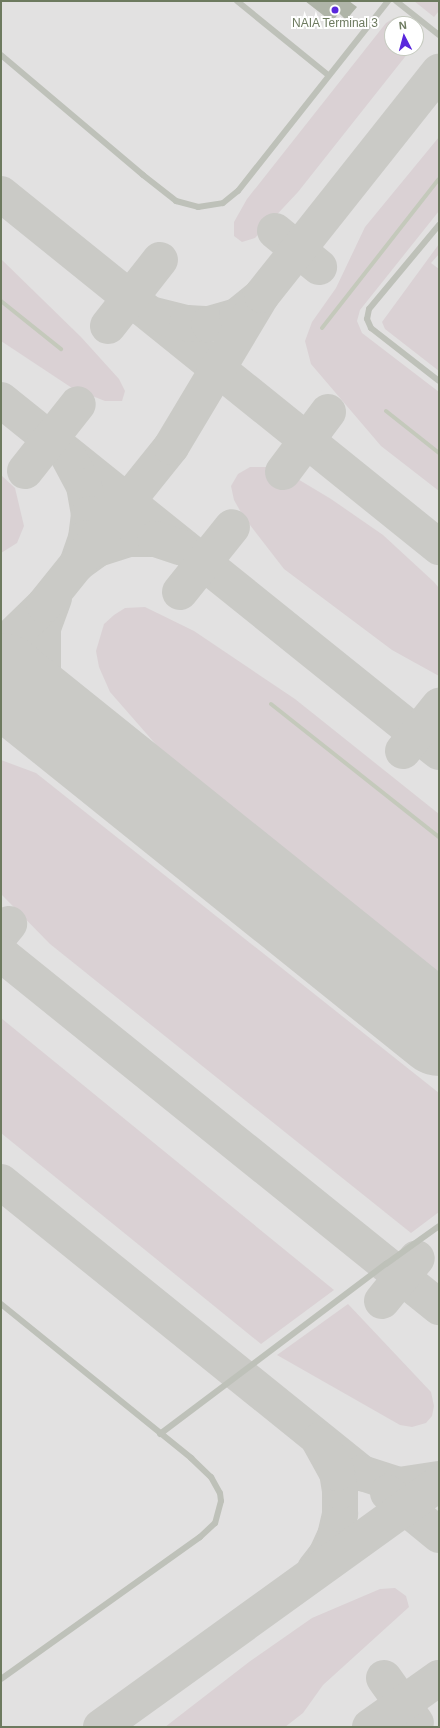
<!DOCTYPE html>
<style>
body{margin:0}
#map{position:relative;width:440px;height:1728px;overflow:hidden;background:#f4eff3;font-family:Arial,sans-serif}
div>[style]{position:absolute}
.built>*{inset:0;background:#e2e1e1}
.green>*{inset:0;background:#dad1d4}
.stream>*{height:4px;margin:-2px;padding:0 2px;transform-origin:2px;border-radius:2px;background:#c4c9bb}
.taxiway>*{height:36px;margin:-18px;padding:0 18px;transform-origin:18px;border-radius:18px;background:#cacac6}
.runway>*{height:91px;margin:-45.5px;padding:0 45.5px;transform-origin:45.5px;border-radius:45.5px;background:#cacac6}
.building>*{inset:0;background:#afb4a8}
.service>*{height:6px;margin:-3px;padding:0 3px;transform-origin:3px;border-radius:3px;background:#bec1b9}
.dots>*{width:11px;height:11px;translate:-50% -50%;box-sizing:border-box;border:2px solid #fff;border-radius:50%}
span{translate:-50% -50%;white-space:nowrap;text-align:center;line-height:1.15;-webkit-text-stroke:4px #fff;paint-order:stroke}
.poi-label{font-size:12px;color:#6d7a5f}
.frame{position:absolute;inset:0;border:2px solid #6d7a5f;pointer-events:none}
.north{position:absolute;left:384px;top:16px;width:40px;height:40px;box-sizing:border-box;background:#fff;border:1px solid #c5cabf;border-radius:50%;rotate:354deg;font-size:11px;font-weight:700;line-height:16px;text-align:center;color:#6d7a5f}
.north::after{content:'';display:block;margin:auto;width:14px;height:18px;background:#5927dc;clip-path:polygon(50% 0,100% 100%,50% 72%,0 100%)}
</style>
<div id="map">
<div class="built">
<i style="clip-path:polygon(evenodd,1px 1px,439px 1px,439px 1727px,1px 1727px,1px 1px,392px 24px,416px 24px,416px 48px,392px 48px,392px 24px)"></i>
</div>
<div class="green">
<i style="clip-path:polygon(414px 1px,439px 1px,439px 11px,434px 17px)"></i>
<i style="clip-path:polygon(394px 18px,410px 24px,392px 24px,392px 48px,412px 48px,298px 192px,255px 238px,242px 242px,234px 236px,234px 222px,247px 199px,386px 23px)"></i>
<i style="clip-path:polygon(439px 137px,439px 211px,360px 310px,357px 321px,362px 333px,439px 392px,439px 491px,381px 446px,311px 364px,305px 341px,312px 322px,336px 288px,365px 227px)"></i>
<i style="clip-path:polygon(439px 244px,439px 254px,431px 263px,439px 269px,439px 371px,385px 329px,382px 322px)"></i>
<i style="clip-path:polygon(1px 259px,81px 337px,119px 379px,125px 391px,122px 401px,105px 401px,72px 388px,1px 341px)"></i>
<i style="clip-path:polygon(250px 467px,266px 467px,286px 472px,331px 499px,383px 535px,434px 582px,439px 588px,439px 676px,392px 650px,284px 569px,243px 516px,234px 500px,231px 486px,238px 474px)"></i>
<i style="clip-path:polygon(1px 475px,15px 488px,24px 526px,17px 543px,1px 553px)"></i>
<i style="clip-path:polygon(145px 607px,194px 631px,295px 699px,439px 814px,439px 973px,166px 756px,110px 692px,99px 667px,96px 651px,104px 624px,114px 615px,125px 608px)"></i>
<i style="clip-path:polygon(1px 760px,36px 773px,439px 1093px,439px 1212px,411px 1233px,50px 944px,1px 894px)"></i>
<i style="clip-path:polygon(1px 1018px,334px 1290px,261px 1344px,1px 1133px)"></i>
<i style="clip-path:polygon(348px 1304px,431px 1392px,434px 1406px,432px 1416px,426px 1423px,412px 1427px,400px 1425px,277px 1355px)"></i>
<i style="clip-path:polygon(395px 1588px,406px 1596px,409px 1607px,323px 1685px,303px 1713px,285px 1727px,165px 1727px,249px 1662px,312px 1618px,380px 1589px)"></i>
</div>
<div class="stream">
<i style="left:1px;top:301px;width:77px;rotate:38.7deg"></i>
<i style="left:322px;top:328px;width:189px;rotate:-51.9deg"></i>
<i style="left:386px;top:411px;width:68px;rotate:38.4deg"></i>
<i style="left:271px;top:704px;width:214px;rotate:38.4deg"></i>
</div>
<div class="taxiway">
<i style="left:1px;top:194px;width:563px;rotate:38.87deg"></i>
<i style="left:275px;top:231px;width:57px;rotate:39.3deg"></i>
<i style="left:154px;top:315px;width:34px;rotate:14deg"></i>
<i style="left:187px;top:323px;width:22px;rotate:3deg"></i>
<i style="left:209px;top:324px;width:29px;rotate:-16deg"></i>
<i style="left:237px;top:316px;width:27px;rotate:-39deg"></i>
<i style="left:108px;top:326px;width:84px;rotate:-51.8deg"></i>
<i style="left:1px;top:400px;width:562px;rotate:38.79deg"></i>
<i style="left:68px;top:456px;width:34px;rotate:62deg"></i>
<i style="left:84px;top:486px;width:28px;rotate:80deg"></i>
<i style="left:89px;top:514px;width:24px;rotate:97deg"></i>
<i style="left:86px;top:538px;width:28px;rotate:109deg"></i>
<i style="left:77px;top:564px;width:26px;rotate:-36deg"></i>
<i style="left:98px;top:549px;width:32px;rotate:-18deg"></i>
<i style="left:128px;top:539px;width:27px"></i>
<i style="left:155px;top:539px;width:26px;rotate:18deg"></i>
<i style="left:25px;top:471px;width:85px;rotate:-51.7deg"></i>
<i style="left:283px;top:472px;width:75px;rotate:-53.1deg"></i>
<i style="left:180px;top:592px;width:83px;rotate:-51.3deg"></i>
<i style="left:54px;top:598px;width:32px;rotate:110deg"></i>
<i style="left:43px;top:628px;width:50px;rotate:90deg"></i>
<i style="left:43px;top:678px;width:41px;rotate:68.5deg"></i>
<i style="left:58px;top:716px;width:31px;rotate:52deg"></i>
<i style="left:1px;top:647px;width:60px;rotate:-44.3deg"></i>
<i style="left:44px;top:605px;width:203px;rotate:-51.2deg"></i>
<i style="left:171px;top:447px;width:177px;rotate:-59.1deg"></i>
<i style="left:262px;top:295px;width:285px;rotate:-51.6deg"></i>
<i style="left:1px;top:698px;width:17px;rotate:10deg"></i>
<i style="left:18px;top:701px;width:29px;rotate:25deg"></i>
<i style="left:403px;top:751px;width:58px;rotate:-51.3deg"></i>
<i style="left:1px;top:934px;width:13px;rotate:-51deg"></i>
<i style="left:1px;top:954px;width:563px;rotate:38.87deg"></i>
<i style="left:1px;top:1182px;width:464px;rotate:38.9deg"></i>
<i style="left:362px;top:1473px;width:39px;rotate:18deg"></i>
<i style="left:399px;top:1485px;width:40px;rotate:-8.5deg"></i>
<i style="left:382px;top:1301px;width:55px;rotate:-50.9deg"></i>
<i style="left:388px;top:1493px;width:66px;rotate:39.5deg"></i>
<i style="left:315px;top:1569px;width:18px;rotate:-52deg"></i>
<i style="left:326px;top:1555px;width:21px;rotate:-65deg"></i>
<i style="left:335px;top:1536px;width:23px;rotate:-77deg"></i>
<i style="left:340px;top:1514px;width:23px;rotate:-90deg"></i>
<i style="left:340px;top:1491px;width:18px;rotate:-99deg"></i>
<i style="left:337px;top:1473px;width:37px;rotate:-119deg"></i>
<i style="left:384px;top:1678px;width:55px;rotate:54.6deg"></i>
<i style="left:101px;top:1727px;width:417px;rotate:-35.8deg"></i>
<i style="left:370px;top:1727px;width:85px;rotate:-35.4deg"></i>
</div>
<div class="runway">
<i style="left:1px;top:678px;width:562px;rotate:38.79deg"></i>
</div>
<div class="building">
<i style="clip-path:polygon(305px 1px,349px 1px,357px 7px,346px 20px,339px 13px,332px 22px)"></i>
</div>
<div class="service">
<i style="left:237px;top:1px;width:117px;rotate:39.1deg"></i>
<i style="left:396px;top:1px;width:55px;rotate:38.3deg"></i>
<i style="left:1px;top:55px;width:186px;rotate:40.2deg"></i>
<i style="left:143px;top:175px;width:42px;rotate:38.2deg"></i>
<i style="left:176px;top:201px;width:23px;rotate:15deg"></i>
<i style="left:198px;top:207px;width:25px;rotate:-9deg"></i>
<i style="left:223px;top:203px;width:19px;rotate:-39deg"></i>
<i style="left:238px;top:191px;width:242px;rotate:-51.7deg"></i>
<i style="left:439px;top:225px;width:109px;rotate:129.8deg"></i>
<i style="left:369px;top:309px;width:10px;rotate:101deg"></i>
<i style="left:367px;top:319px;width:10px;rotate:66deg"></i>
<i style="left:371px;top:328px;width:86px;rotate:37.9deg"></i>
<i style="left:1px;top:1304px;width:245px;rotate:39deg"></i>
<i style="left:191px;top:1458px;width:28px;rotate:44deg"></i>
<i style="left:211px;top:1477px;width:18px;rotate:61deg"></i>
<i style="left:220px;top:1493px;width:8px;rotate:83deg"></i>
<i style="left:221px;top:1501px;width:23px;rotate:105deg"></i>
<i style="left:215px;top:1523px;width:21px;rotate:137deg"></i>
<i style="left:200px;top:1537px;width:244px;rotate:144.5deg"></i>
<i style="left:160px;top:1434px;width:283px;rotate:-37deg"></i>
<i style="left:386px;top:1264px;width:65px;rotate:-35.6deg"></i>
</div>
<div class="dots">
<i style="left:335px;top:10px;background:#5927dc"></i>
</div>
<div class="poi-label">
<span style="left:335px;top:24px">NAIA Terminal 3</span>
</div>
<div class="frame"></div>
<div class="north">N</div>
</div>
